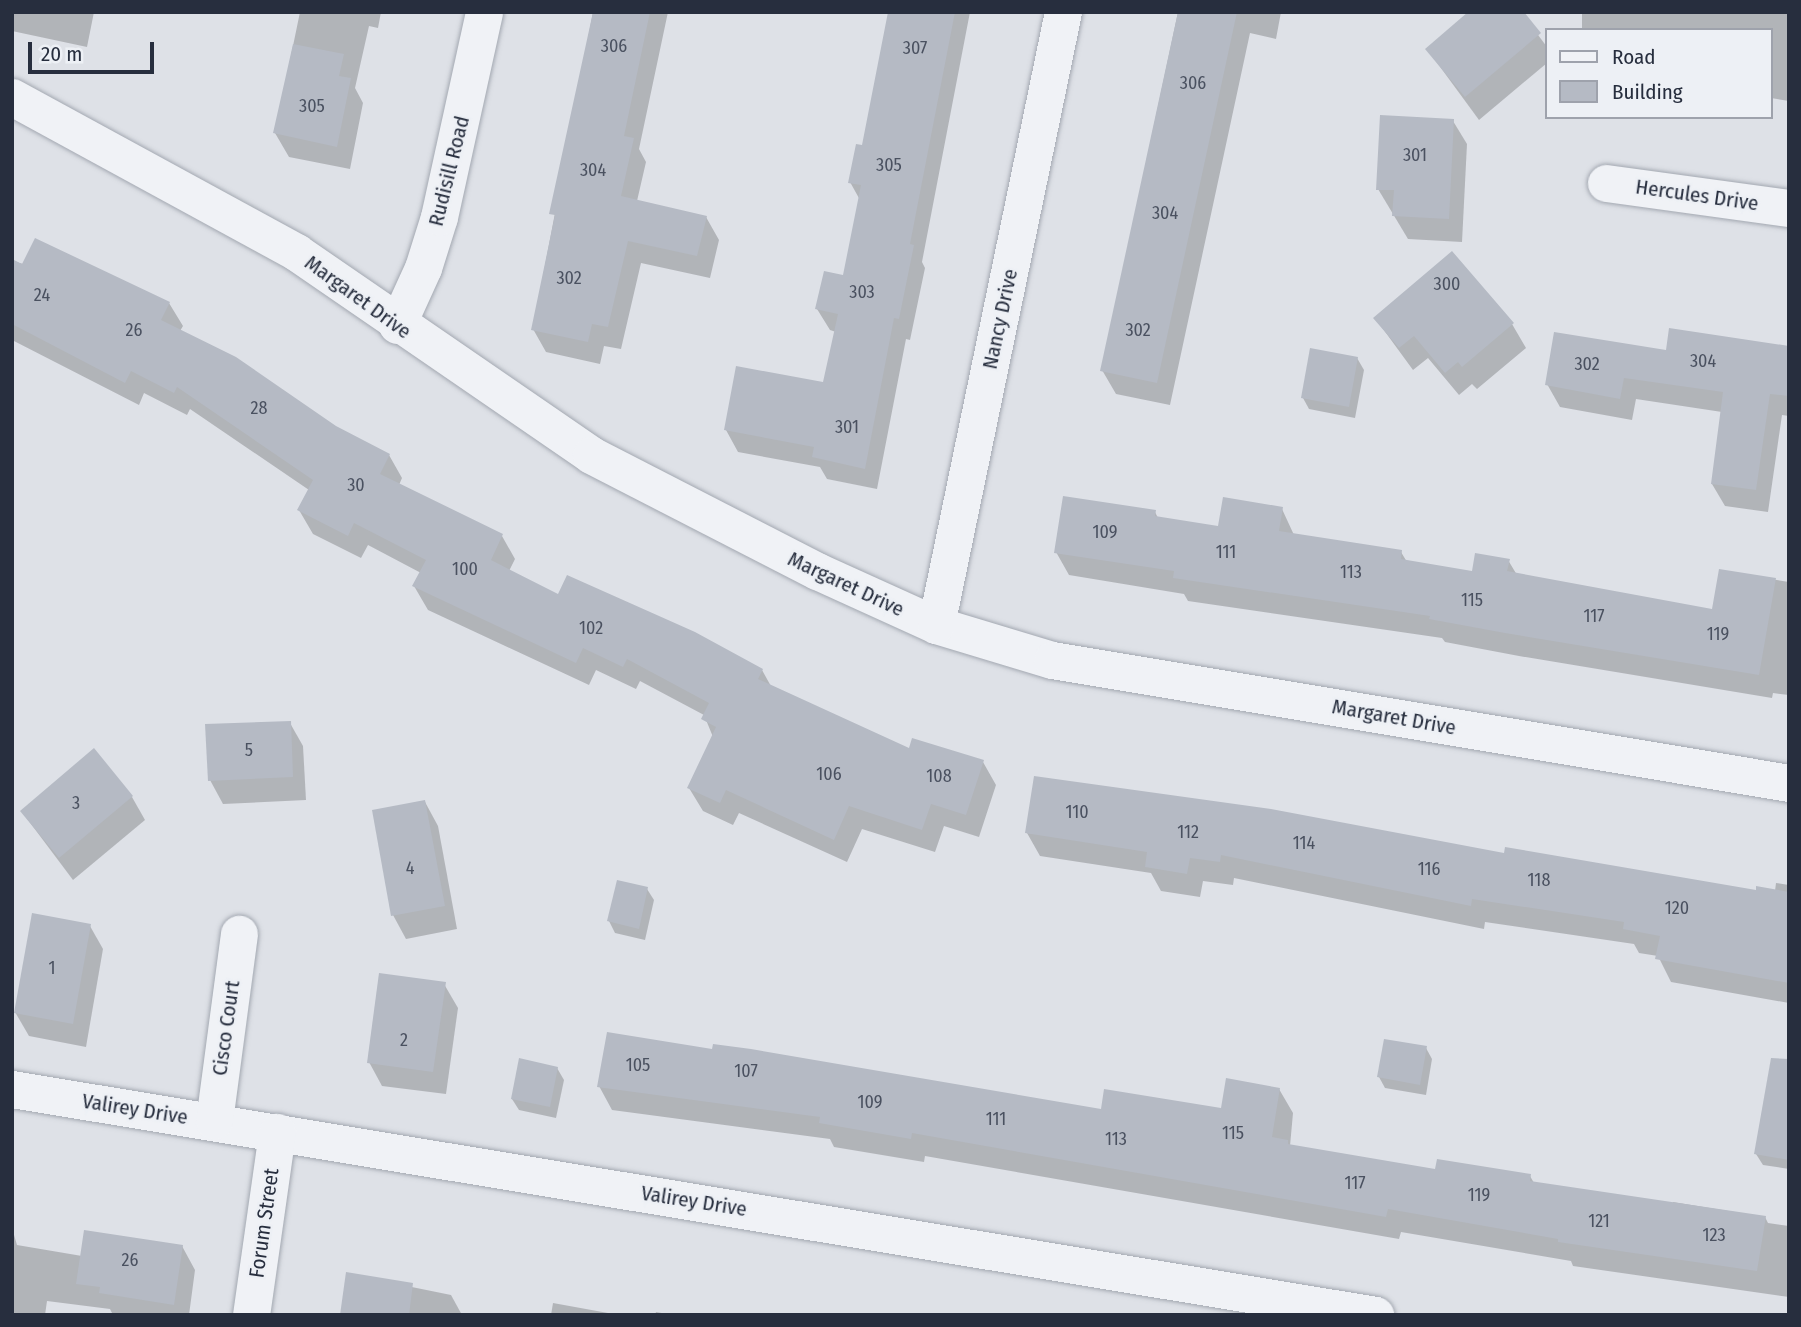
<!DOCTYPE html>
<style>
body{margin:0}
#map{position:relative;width:1801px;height:1327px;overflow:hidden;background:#dee1e7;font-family:"Fira Sans Condensed",sans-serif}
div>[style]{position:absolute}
.shadow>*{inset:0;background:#0003}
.building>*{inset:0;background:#b5bac4}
.roads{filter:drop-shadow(0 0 2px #a3a8b1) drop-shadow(0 0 2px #a3a8b1)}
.minor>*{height:37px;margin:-18.5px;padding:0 18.5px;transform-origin:18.5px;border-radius:18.5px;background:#f0f2f6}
span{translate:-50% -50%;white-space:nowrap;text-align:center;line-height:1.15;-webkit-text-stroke:5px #edf0f5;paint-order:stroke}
.number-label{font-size:18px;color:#4a5160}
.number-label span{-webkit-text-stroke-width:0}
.street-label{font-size:21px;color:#272e3e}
.frame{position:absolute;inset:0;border:14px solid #272e3e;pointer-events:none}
.legend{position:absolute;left:1545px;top:28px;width:228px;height:91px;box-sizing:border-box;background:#edf0f5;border:2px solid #9ea2ac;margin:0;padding:9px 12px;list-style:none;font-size:21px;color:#272e3e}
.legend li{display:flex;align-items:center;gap:14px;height:35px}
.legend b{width:35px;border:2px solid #9ea2ac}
.scale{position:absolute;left:28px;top:42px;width:126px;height:32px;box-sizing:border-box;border:4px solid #272e3e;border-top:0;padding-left:9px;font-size:21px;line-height:24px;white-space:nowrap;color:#272e3e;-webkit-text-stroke:5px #edf0f5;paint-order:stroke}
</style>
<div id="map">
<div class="shadow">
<i style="clip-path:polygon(12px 12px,94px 12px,87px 47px,12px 31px)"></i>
<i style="clip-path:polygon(300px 12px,381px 12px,378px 28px,369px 26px,355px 88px,363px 103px,350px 169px,289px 157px,275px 133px)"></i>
<i style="clip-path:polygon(593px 12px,668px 12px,639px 149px,646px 162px,637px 201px,706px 217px,719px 240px,710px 278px,641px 263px,621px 349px,604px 346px,600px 364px,546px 352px,533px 329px)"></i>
<i style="clip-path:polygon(889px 12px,970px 12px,922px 262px,925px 268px,910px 340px,906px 339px,877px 489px,827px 479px,820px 467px,738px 452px,726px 430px,825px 384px,836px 332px,830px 330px,817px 309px,844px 277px,860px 200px,850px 182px,864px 148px)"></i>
<i style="clip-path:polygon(1178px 12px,1281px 12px,1276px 39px,1250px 33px,1170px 405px,1116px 394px,1102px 370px)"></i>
<i style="clip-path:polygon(1521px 12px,1547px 47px,1547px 63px,1479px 120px,1427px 49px)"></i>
<i style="clip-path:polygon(1582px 12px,1789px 12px,1789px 101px,1771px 98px,1771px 30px,1582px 30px)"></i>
<i style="clip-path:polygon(1453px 121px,1467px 144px,1462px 242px,1408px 239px,1378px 189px)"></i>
<i style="clip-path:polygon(12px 261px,169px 303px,183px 326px,180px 331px,335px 428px,389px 455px,402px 478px,399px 485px,502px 536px,515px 559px,509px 571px,559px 596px,762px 670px,772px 688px,910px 751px,983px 762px,996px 785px,979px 837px,944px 826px,935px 852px,862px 829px,847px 862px,739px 813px,733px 825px,703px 811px,689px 788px,713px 737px,704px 715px,640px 681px,636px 689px,596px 670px,589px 685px,428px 610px,414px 586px,421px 573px,368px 545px,361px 558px,313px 534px,299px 510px,309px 490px,190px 409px,187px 415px,144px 393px,139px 405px,12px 340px)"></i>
<i style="clip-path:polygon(1375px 318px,1512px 324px,1526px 348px,1477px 389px,1472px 384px,1459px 395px,1428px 358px,1413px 370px)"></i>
<i style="clip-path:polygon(1789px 348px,1789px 416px,1782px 415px,1768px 512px,1725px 506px,1712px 484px,1722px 412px,1636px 399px,1632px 420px,1560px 407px,1547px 384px,1667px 352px)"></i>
<i style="clip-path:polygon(1357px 358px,1364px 370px,1355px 418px,1309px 409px,1303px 398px)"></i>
<i style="clip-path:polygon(1282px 509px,1294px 535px,1401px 552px,1407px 562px,1473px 573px,1508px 560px,1517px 575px,1713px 611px,1720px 571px,1789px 582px,1789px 695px,1773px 693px,1772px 698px,1519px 656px,1445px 642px,1442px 638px,1188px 601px,1184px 594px,1069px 575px,1056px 552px,1155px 512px,1158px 518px,1219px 528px)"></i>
<i style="clip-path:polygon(290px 723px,303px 746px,306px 800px,223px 804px,210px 780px)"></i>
<i style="clip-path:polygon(132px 797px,145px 820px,73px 880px,22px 812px)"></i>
<i style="clip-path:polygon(425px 802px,438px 826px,457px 929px,406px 939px,393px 915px)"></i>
<i style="clip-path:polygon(1027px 833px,1506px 855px,1507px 849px,1757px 892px,1775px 891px,1776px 883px,1789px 885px,1789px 1003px,1671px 982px,1658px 956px,1639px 953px,1634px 944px,1485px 922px,1484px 929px,1234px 878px,1233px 885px,1203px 881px,1200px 897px,1161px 891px,1151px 873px,1040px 856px)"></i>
<i style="clip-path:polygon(647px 889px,654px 900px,645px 940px,615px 933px,609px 921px)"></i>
<i style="clip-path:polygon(90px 926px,103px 949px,86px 1047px,29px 1036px,15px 1012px)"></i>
<i style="clip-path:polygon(444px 984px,458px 1008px,446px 1094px,382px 1086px,369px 1062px)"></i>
<i style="clip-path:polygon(1426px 1048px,1432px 1059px,1426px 1095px,1385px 1088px,1379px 1077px)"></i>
<i style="clip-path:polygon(557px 1068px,564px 1080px,556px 1118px,519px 1110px,512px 1099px)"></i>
<i style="clip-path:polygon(599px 1086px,1102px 1111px,1223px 1110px,1279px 1089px,1293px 1113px,1290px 1146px,1437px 1171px,1530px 1176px,1534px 1183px,1672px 1206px,1673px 1202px,1765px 1217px,1768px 1223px,1789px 1226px,1789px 1297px,1573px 1266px,1571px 1261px,1401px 1232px,1399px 1239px,925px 1156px,924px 1162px,834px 1147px,830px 1139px,612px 1110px)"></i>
<i style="clip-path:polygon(1789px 1124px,1789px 1169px,1763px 1165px,1756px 1154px)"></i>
<i style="clip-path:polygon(12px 1228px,17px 1245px,82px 1256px,182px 1246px,195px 1270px,189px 1315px,113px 1315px,110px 1309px,47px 1301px,45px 1315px,12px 1315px)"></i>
<i style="clip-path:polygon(348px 1274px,451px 1295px,462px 1315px,341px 1315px)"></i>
<i style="clip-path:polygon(553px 1303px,619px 1315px,551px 1315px)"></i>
<i style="clip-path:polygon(656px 1312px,673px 1315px,655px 1315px)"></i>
</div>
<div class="building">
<i style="clip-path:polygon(593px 12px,650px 12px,624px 136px,634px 138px,621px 196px,707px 216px,697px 256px,628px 241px,608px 327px,592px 324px,588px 342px,531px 330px,555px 215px,549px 214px)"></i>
<i style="clip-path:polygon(888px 12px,955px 12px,910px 244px,914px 245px,899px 319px,894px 318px,865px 469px,812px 457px,814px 447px,724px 430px,736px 366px,823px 382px,838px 314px,815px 309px,824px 271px,843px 275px,861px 185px,848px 183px,856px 144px,862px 145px)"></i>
<i style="clip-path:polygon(1178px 12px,1237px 12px,1157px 383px,1100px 371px)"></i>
<i style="clip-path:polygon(1468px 12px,1524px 12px,1541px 33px,1465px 97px,1425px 49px)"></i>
<i style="clip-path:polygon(293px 44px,344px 54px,339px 76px,351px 78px,337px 147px,273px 133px)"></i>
<i style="clip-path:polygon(1380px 115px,1454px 119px,1449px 219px,1392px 216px,1394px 190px,1376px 190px)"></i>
<i style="clip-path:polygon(35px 238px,170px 302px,161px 320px,236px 357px,336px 426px,390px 454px,380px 474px,503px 534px,491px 560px,558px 594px,567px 575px,695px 632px,763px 669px,758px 679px,909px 748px,912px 738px,984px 760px,966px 815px,931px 804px,922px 830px,849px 806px,834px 840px,726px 790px,720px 803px,687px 788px,716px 727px,701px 719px,709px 703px,627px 659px,623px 667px,583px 648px,576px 663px,412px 586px,426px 560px,354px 523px,348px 536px,297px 510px,313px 480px,177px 387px,174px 393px,131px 371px,125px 383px,12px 324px,12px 259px,22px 264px)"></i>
<i style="clip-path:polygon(1452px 251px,1514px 323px,1462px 367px,1458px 362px,1445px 373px,1414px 336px,1399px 348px,1373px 318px)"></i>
<i style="clip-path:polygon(1669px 328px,1789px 346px,1789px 396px,1770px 394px,1756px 490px,1711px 484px,1723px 392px,1624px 378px,1620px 399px,1545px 385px,1554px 332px,1666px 350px)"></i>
<i style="clip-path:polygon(1310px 348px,1358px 357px,1349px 407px,1301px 398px)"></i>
<i style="clip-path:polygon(1063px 496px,1156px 510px,1155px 516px,1218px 526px,1223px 497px,1283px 507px,1279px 531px,1402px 550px,1401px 559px,1472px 571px,1475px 553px,1510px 559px,1507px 571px,1712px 609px,1719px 569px,1776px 578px,1759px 675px,1505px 633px,1429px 619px,1430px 616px,1173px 578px,1174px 571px,1054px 553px)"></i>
<i style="clip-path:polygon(291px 721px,293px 777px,208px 781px,205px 724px)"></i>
<i style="clip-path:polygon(94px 748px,133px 796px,59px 858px,20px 811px)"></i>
<i style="clip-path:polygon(1034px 776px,1271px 809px,1504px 853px,1505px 847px,1756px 890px,1756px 886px,1789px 892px,1789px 983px,1655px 959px,1660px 936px,1623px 929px,1624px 922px,1472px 899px,1471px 906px,1221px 855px,1220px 862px,1190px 858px,1187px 874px,1145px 867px,1147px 852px,1025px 833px)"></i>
<i style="clip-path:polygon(425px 800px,445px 906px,391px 916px,372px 810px)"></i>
<i style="clip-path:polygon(617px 880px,648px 887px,639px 929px,607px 921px)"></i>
<i style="clip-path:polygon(32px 913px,91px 924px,73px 1024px,14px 1013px)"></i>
<i style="clip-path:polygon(379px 973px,446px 982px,433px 1072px,367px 1063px)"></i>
<i style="clip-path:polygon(607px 1032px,712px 1049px,713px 1044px,751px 1049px,1101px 1109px,1104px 1089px,1221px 1108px,1226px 1078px,1280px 1088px,1272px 1137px,1288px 1140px,1288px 1144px,1435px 1169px,1437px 1159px,1531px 1174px,1530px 1181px,1766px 1216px,1757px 1271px,1558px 1242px,1558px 1239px,1388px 1209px,1386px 1217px,912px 1133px,911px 1139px,819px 1123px,820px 1117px,597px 1087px)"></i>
<i style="clip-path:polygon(1384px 1039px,1427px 1046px,1420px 1085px,1377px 1077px)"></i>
<i style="clip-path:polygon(519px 1058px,558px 1067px,550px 1107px,511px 1099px)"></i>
<i style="clip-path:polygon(1771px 1058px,1789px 1059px,1789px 1160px,1754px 1154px)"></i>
<i style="clip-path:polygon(84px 1230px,183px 1245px,174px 1305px,99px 1293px,100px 1287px,76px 1284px)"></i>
<i style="clip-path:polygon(346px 1272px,413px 1283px,409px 1315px,340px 1315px)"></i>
</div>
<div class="roads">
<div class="minor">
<i style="left:12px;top:97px;width:324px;rotate:28.6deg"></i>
<i style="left:296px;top:252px;width:358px;rotate:34.5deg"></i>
<i style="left:591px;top:455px;width:254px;rotate:27.2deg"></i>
<i style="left:817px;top:571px;width:131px;rotate:24.4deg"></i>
<i style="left:936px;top:625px;width:121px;rotate:16.8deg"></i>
<i style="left:1052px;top:660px;width:747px;rotate:9.47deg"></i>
<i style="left:1606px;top:183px;width:185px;rotate:7.8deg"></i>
<i style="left:397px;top:325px;width:63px;rotate:-65.5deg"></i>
<i style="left:423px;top:268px;width:53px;rotate:-72.6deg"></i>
<i style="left:439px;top:217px;width:210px;rotate:-77.6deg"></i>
<i style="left:936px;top:625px;width:626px;rotate:-78.3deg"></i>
<i style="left:12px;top:1089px;width:1382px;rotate:9.41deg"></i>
<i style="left:214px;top:1121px;width:189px;rotate:-82.4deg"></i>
<i style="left:251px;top:1315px;width:185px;rotate:-81.9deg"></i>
</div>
</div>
<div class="number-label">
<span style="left:614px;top:46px">306</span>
<span style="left:915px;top:48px">307</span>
<span style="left:1193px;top:83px">306</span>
<span style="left:312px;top:106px">305</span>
<span style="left:1415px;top:155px">301</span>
<span style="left:889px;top:165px">305</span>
<span style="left:593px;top:170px">304</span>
<span style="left:1165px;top:213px">304</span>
<span style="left:569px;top:278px">302</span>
<span style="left:1447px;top:284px">300</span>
<span style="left:862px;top:292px">303</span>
<span style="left:42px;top:295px">24</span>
<span style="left:134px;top:330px">26</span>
<span style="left:1138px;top:330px">302</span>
<span style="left:1703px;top:361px">304</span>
<span style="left:1587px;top:364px">302</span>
<span style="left:259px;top:408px">28</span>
<span style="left:847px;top:427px">301</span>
<span style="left:356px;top:485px">30</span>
<span style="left:1105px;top:532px">109</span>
<span style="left:1226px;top:552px">111</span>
<span style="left:465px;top:569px">100</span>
<span style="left:1351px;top:572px">113</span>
<span style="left:1472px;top:600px">115</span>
<span style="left:1594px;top:616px">117</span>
<span style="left:591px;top:628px">102</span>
<span style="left:1718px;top:634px">119</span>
<span style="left:249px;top:750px">5</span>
<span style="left:829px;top:774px">106</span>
<span style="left:939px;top:776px">108</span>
<span style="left:76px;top:803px">3</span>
<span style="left:1077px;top:812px">110</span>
<span style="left:1188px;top:832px">112</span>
<span style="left:1304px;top:843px">114</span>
<span style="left:410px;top:868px">4</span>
<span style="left:1429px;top:869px">116</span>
<span style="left:1539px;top:880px">118</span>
<span style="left:1677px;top:908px">120</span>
<span style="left:52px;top:968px">1</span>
<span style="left:404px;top:1040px">2</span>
<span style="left:638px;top:1065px">105</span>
<span style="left:746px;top:1071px">107</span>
<span style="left:870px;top:1102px">109</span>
<span style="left:996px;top:1119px">111</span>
<span style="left:1233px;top:1133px">115</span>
<span style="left:1116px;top:1139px">113</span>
<span style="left:1355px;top:1183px">117</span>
<span style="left:1479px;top:1195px">119</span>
<span style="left:1599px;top:1221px">121</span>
<span style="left:1714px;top:1235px">123</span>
<span style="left:130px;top:1260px">26</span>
</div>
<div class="street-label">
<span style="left:449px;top:171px;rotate:-76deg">Rudisill Road</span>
<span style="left:1697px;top:195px;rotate:8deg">Hercules Drive</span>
<span style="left:358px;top:297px;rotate:36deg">Margaret Drive</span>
<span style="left:1000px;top:319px;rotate:-78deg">Nancy Drive</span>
<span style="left:846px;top:584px;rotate:25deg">Margaret Drive</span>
<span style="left:1394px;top:717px;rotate:10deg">Margaret Drive</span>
<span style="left:226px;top:1028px;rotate:-82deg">Cisco Court</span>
<span style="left:135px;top:1109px;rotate:9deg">Valirey Drive</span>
<span style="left:694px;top:1201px;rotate:9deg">Valirey Drive</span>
<span style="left:264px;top:1223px;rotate:-82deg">Forum Street</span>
</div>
<div class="frame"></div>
<ul class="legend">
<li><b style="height:9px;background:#f0f2f6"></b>Road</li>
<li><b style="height:19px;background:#b5bac4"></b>Building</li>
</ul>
<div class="scale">20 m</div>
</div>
